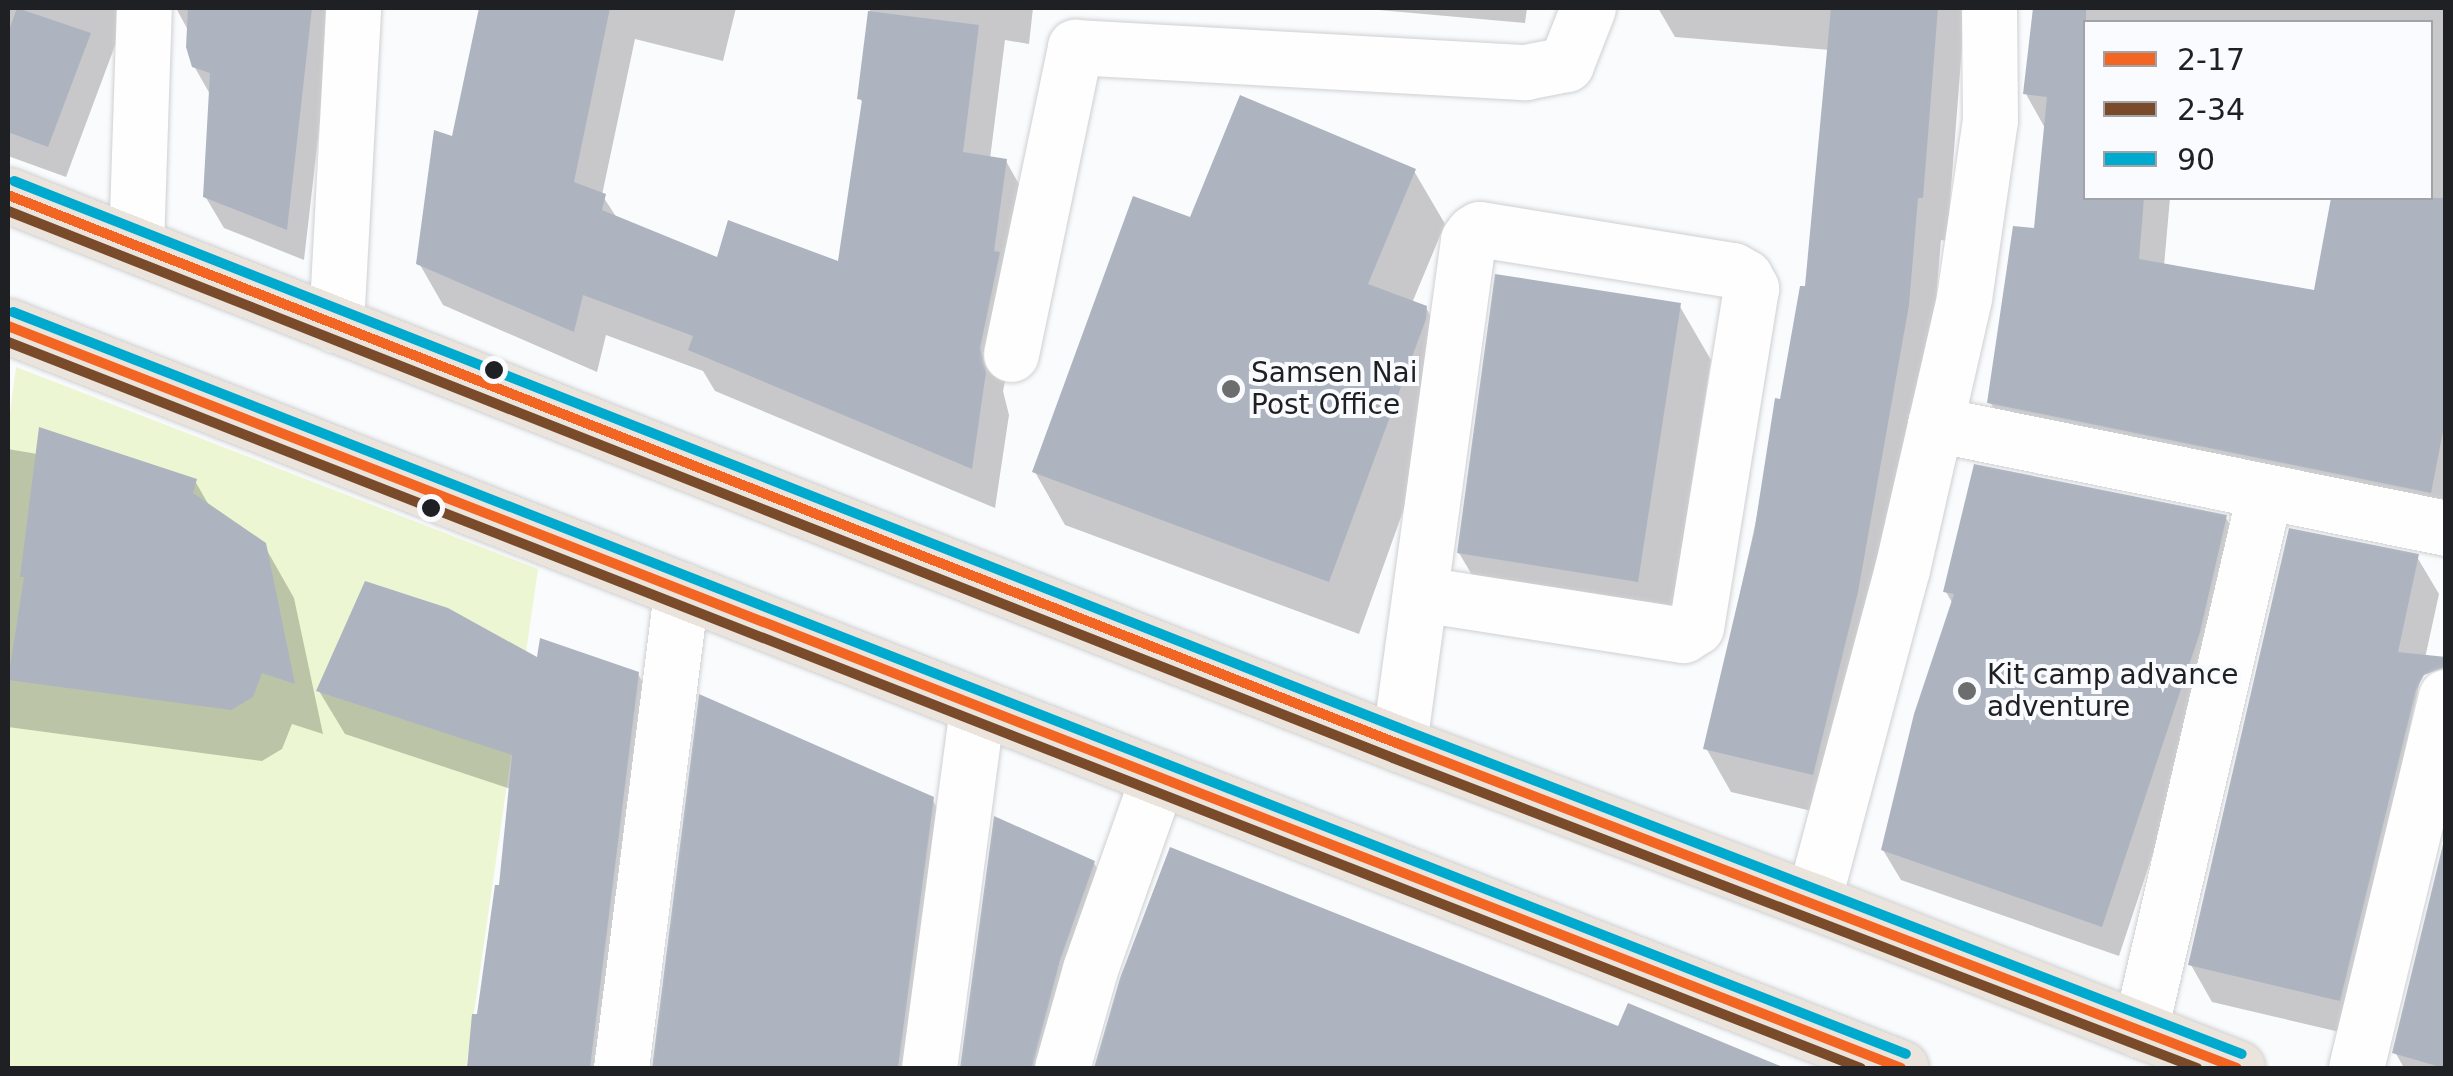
<!DOCTYPE html>
<style>
body{margin:0}
#map{position:relative;width:2453px;height:1076px;overflow:hidden;background:#fafbfd;font-family:"DejaVu Sans",sans-serif}
div>[style]{position:absolute}
.green>*{inset:0;background:#ecf6d2}
.shadow>*{inset:0;background:#0003}
.building>*{inset:0;background:#adb4c0}
.roads{filter:drop-shadow(0 0 2px #ced0d2) drop-shadow(0 0 2px #ced0d2)}
.minor>*{height:55px;margin:-27.5px;padding:0 27.5px;transform-origin:27.5px;border-radius:27.5px;background:#fefeff}
.major>*{height:55px;margin:-27.5px;padding:0 27.5px;transform-origin:27.5px;border-radius:27.5px;background:#eae4dc}
.bus-1>*{height:10px;margin:-5px;padding:0 5px;transform-origin:5px;border-radius:5px;background:#f26522}
.bus-2>*{height:10px;margin:-5px;padding:0 5px;transform-origin:5px;border-radius:5px;background:#7a4b2a}
.bus-3>*{height:10px;margin:-5px;padding:0 5px;transform-origin:5px;border-radius:5px;background:#00a9ce}
.dots>*{width:28px;height:28px;translate:-50% -50%;box-sizing:border-box;border:5px solid #f9fbfe;border-radius:50%}
span{translate:-50% -50%;white-space:nowrap;text-align:center;line-height:1.15;-webkit-text-stroke:8px #f9fbfe;paint-order:stroke}
.poi-label{font-size:28px;color:#1e2023}
.left{translate:0 -50%;text-align:left}
.frame{position:absolute;inset:0;border:10px solid #1e2023;pointer-events:none}
.legend{position:absolute;left:2083px;top:20px;width:350px;height:180px;box-sizing:border-box;background:#f9fbfe;border:2px solid #a1a3a6;margin:0;padding:12px 18px;list-style:none;font-size:30px;color:#1e2023}
.legend li{display:flex;align-items:center;gap:20px;height:50px}
.legend b{width:50px;border:2px solid #a1a3a6}
</style>
<div id="map">
<div class="green">
<i style="clip-path:polygon(16px 367px,538px 569px,466px 1068px,8px 1068px,8px 429px)"></i>
</div>
<div class="shadow">
<i style="clip-path:polygon(8px 8px,129px 8px,66px 177px,8px 156px)"></i>
<i style="clip-path:polygon(176px 8px,328px 8px,331px 26px,304px 260px,224px 228px,205px 196px,211px 96px,194px 66px,189px 32px)"></i>
<i style="clip-path:polygon(481px 8px,736px 8px,723px 61px,635px 39px,602px 195px,617px 218px,718px 260px,841px 264px,864px 106px,860px 98px,870px 8px,1033px 8px,1029px 44px,1005px 40px,990px 159px,1006px 161px,1029px 202px,1023px 295px,1003px 391px,1009px 415px,995px 508px,715px 391px,703px 371px,606px 335px,597px 372px,443px 305px,419px 263px,454px 140px)"></i>
<i style="clip-path:polygon(1356px 8px,1527px 8px,1525px 23px)"></i>
<i style="clip-path:polygon(1658px 8px,1965px 8px,1947px 241px,1941px 240px,1932px 350px,1837px 817px,1731px 792px,1706px 748px,1807px 289px,1830px 50px,1675px 37px)"></i>
<i style="clip-path:polygon(evenodd,2035px 8px,2446px 8px,2446px 531px,2013px 443px,1990px 402px,2036px 231px,2046px 130px,2026px 94px,2035px 8px,2086px 22px,2430px 22px,2430px 198px,2333px 198px,2316px 293px,2164px 266px,2170px 198px,2086px 198px,2086px 22px)"></i>
<i style="clip-path:polygon(1414px 171px,1445px 224px,1412px 303px,1426px 308px,1457px 361px,1359px 634px,1065px 525px,1035px 472px,1191px 220px)"></i>
<i style="clip-path:polygon(1679px 305px,1711px 360px,1668px 636px,1491px 607px,1459px 553px)"></i>
<i style="clip-path:polygon(8px 449px,195px 481px,210px 507px,264px 545px,294px 598px,323px 734px,292px 724px,282px 749px,262px 761px,8px 727px)"></i>
<i style="clip-path:polygon(2226px 518px,2243px 548px,2216px 663px,2119px 956px,1901px 880px,1883px 850px,1953px 604px,1946px 592px)"></i>
<i style="clip-path:polygon(2417px 557px,2439px 594px,2359px 961px,2361px 1037px,2212px 1002px,2191px 965px)"></i>
<i style="clip-path:polygon(539px 660px,638px 674px,663px 718px,619px 1068px,467px 1068px,501px 888px,511px 789px,345px 734px,319px 691px)"></i>
<i style="clip-path:polygon(702px 698px,932px 799px,957px 843px,927px 1068px,655px 1068px)"></i>
<i style="clip-path:polygon(996px 820px,1094px 863px,1119px 907px,1067px 1068px,963px 1068px)"></i>
<i style="clip-path:polygon(2446px 837px,2446px 1068px,2404px 1068px,2395px 1052px)"></i>
<i style="clip-path:polygon(1122px 979px,1620px 1029px,1629px 1007px,1785px 1068px,1097px 1068px)"></i>
</div>
<div class="building">
<i style="clip-path:polygon(17px 8px,91px 33px,48px 147px,8px 132px,8px 33px)"></i>
<i style="clip-path:polygon(188px 8px,312px 8px,287px 230px,203px 197px,210px 73px,192px 67px,186px 47px)"></i>
<i style="clip-path:polygon(479px 8px,610px 8px,574px 182px,606px 194px,602px 210px,717px 257px,728px 220px,838px 261px,862px 100px,857px 99px,868px 11px,979px 25px,963px 152px,1007px 159px,994px 251px,1000px 252px,980px 348px,986px 372px,972px 469px,688px 350px,693px 336px,583px 295px,574px 332px,416px 264px,434px 130px,452px 136px)"></i>
<i style="clip-path:polygon(1831px 8px,1938px 8px,1923px 198px,1918px 198px,1909px 305px,1858px 592px,1813px 775px,1703px 749px,1754px 533px,1775px 398px,1780px 399px,1800px 286px,1805px 286px)"></i>
<i style="clip-path:polygon(2033px 8px,2086px 8px,2086px 198px,2144px 198px,2139px 259px,2314px 290px,2331px 198px,2446px 198px,2446px 416px,2431px 493px,1987px 403px,2013px 226px,2034px 228px,2047px 97px,2023px 94px)"></i>
<i style="clip-path:polygon(1240px 95px,1416px 169px,1368px 284px,1427px 306px,1426px 319px,1329px 582px,1032px 472px,1133px 196px,1190px 217px)"></i>
<i style="clip-path:polygon(1495px 274px,1681px 303px,1638px 582px,1457px 553px)"></i>
<i style="clip-path:polygon(39px 427px,197px 479px,193px 493px,266px 543px,295px 684px,262px 673px,253px 697px,231px 710px,8px 680px,24px 577px,20px 577px)"></i>
<i style="clip-path:polygon(1974px 464px,2227px 515px,2200px 632px,2102px 927px,1881px 850px,1914px 714px,1954px 594px,1943px 592px)"></i>
<i style="clip-path:polygon(2289px 528px,2419px 554px,2398px 652px,2446px 657px,2446px 667px,2424px 675px,2416px 690px,2340px 1001px,2188px 965px)"></i>
<i style="clip-path:polygon(365px 581px,448px 608px,537px 657px,540px 638px,639px 672px,590px 1068px,467px 1068px,472px 1014px,477px 1014px,495px 885px,499px 885px,512px 755px,316px 691px)"></i>
<i style="clip-path:polygon(699px 694px,934px 797px,898px 1068px,652px 1068px)"></i>
<i style="clip-path:polygon(994px 816px,1095px 861px,1060px 960px,1032px 1068px,960px 1068px)"></i>
<i style="clip-path:polygon(2446px 832px,2446px 1068px,2444px 1068px,2392px 1053px)"></i>
<i style="clip-path:polygon(1170px 847px,1618px 1026px,1628px 1003px,1785px 1068px,1094px 1068px,1120px 978px)"></i>
</div>
<div class="roads">
<div class="minor">
<i style="left:136px;top:245px;width:237px;rotate:-88.1deg"></i>
<i style="left:336px;top:325px;width:317px;rotate:-86.9deg"></i>
<i style="left:1011px;top:354px;width:314px;rotate:-78.2deg"></i>
<i style="left:1075px;top:47px;width:451px;rotate:3.2deg"></i>
<i style="left:1525px;top:72px;width:42px;rotate:-11deg"></i>
<i style="left:1566px;top:64px;width:60px;rotate:-68.6deg"></i>
<i style="left:1935px;top:424px;width:521px;rotate:11.5deg"></i>
<i style="left:1399px;top:744px;width:509px;rotate:-82.2deg"></i>
<i style="left:1468px;top:240px;width:9px;rotate:-54deg"></i>
<i style="left:1473px;top:233px;width:7px;rotate:-34deg"></i>
<i style="left:1479px;top:229px;width:257px;rotate:9.2deg"></i>
<i style="left:1733px;top:270px;width:14px;rotate:30deg"></i>
<i style="left:1745px;top:277px;width:13px;rotate:61deg"></i>
<i style="left:1751px;top:288px;width:343px;rotate:99.2deg"></i>
<i style="left:1696px;top:627px;width:15px;rotate:148deg"></i>
<i style="left:1683px;top:635px;width:265px;rotate:-171.1deg"></i>
<i style="left:1813px;top:901px;width:344px;rotate:-75deg"></i>
<i style="left:1902px;top:569px;width:278px;rotate:-77.1deg"></i>
<i style="left:1964px;top:298px;width:180px;rotate:-81.7deg"></i>
<i style="left:1990px;top:120px;width:112px;rotate:-90.5deg"></i>
<i style="left:2140px;top:1030px;width:553px;rotate:-76.94deg"></i>
<i style="left:621px;top:1068px;width:482px;rotate:-82.8deg"></i>
<i style="left:929px;top:1068px;width:364px;rotate:-82.4deg"></i>
<i style="left:1062px;top:1068px;width:103px;rotate:-74.2deg"></i>
<i style="left:1090px;top:969px;width:204px;rotate:-70.5deg"></i>
<i style="left:2356px;top:1068px;width:382px;rotate:-76.4deg"></i>
</div>
<div class="major">
<i style="left:8px;top:195px;width:1495px;rotate:21.54deg"></i>
<i style="left:1399px;top:744px;width:443px;rotate:20.8deg"></i>
<i style="left:1813px;top:901px;width:456px;rotate:21.5deg"></i>
<i style="left:8px;top:326px;width:2033px;rotate:21.4deg"></i>
</div>
</div>
<div class="bus-1">
<i style="left:8px;top:195px;width:1495px;rotate:21.54deg"></i>
<i style="left:1399px;top:744px;width:898px;rotate:21.14deg"></i>
<i style="left:8px;top:326px;width:2033px;rotate:21.4deg"></i>
</div>
<div class="bus-2">
<i style="left:8px;top:211px;width:1489px;rotate:21.55deg"></i>
<i style="left:1393px;top:758px;width:862px;rotate:21.09deg"></i>
<i style="left:8px;top:342px;width:1990px;rotate:21.4deg"></i>
</div>
<div class="bus-3">
<i style="left:14px;top:181px;width:1494px;rotate:21.55deg"></i>
<i style="left:1404px;top:730px;width:898px;rotate:21.14deg"></i>
<i style="left:13px;top:312px;width:2033px;rotate:21.4deg"></i>
</div>
<div class="dots">
<i style="left:494px;top:370px;background:#1e2023"></i>
<i style="left:1231px;top:389px;background:#6b6d6f"></i>
<i style="left:431px;top:508px;background:#1e2023"></i>
<i style="left:1967px;top:691px;background:#6b6d6f"></i>
</div>
<div class="poi-label">
<span class="left" style="left:1251px;top:389px">Samsen Nai<br>Post Office</span>
<span class="left" style="left:1987px;top:691px">Kit camp advance<br>adventure</span>
</div>
<div class="frame"></div>
<ul class="legend">
<li><b style="height:12px;background:#f26522"></b>2-17</li>
<li><b style="height:12px;background:#7a4b2a"></b>2-34</li>
<li><b style="height:12px;background:#00a9ce"></b>90</li>
</ul>
</div>
